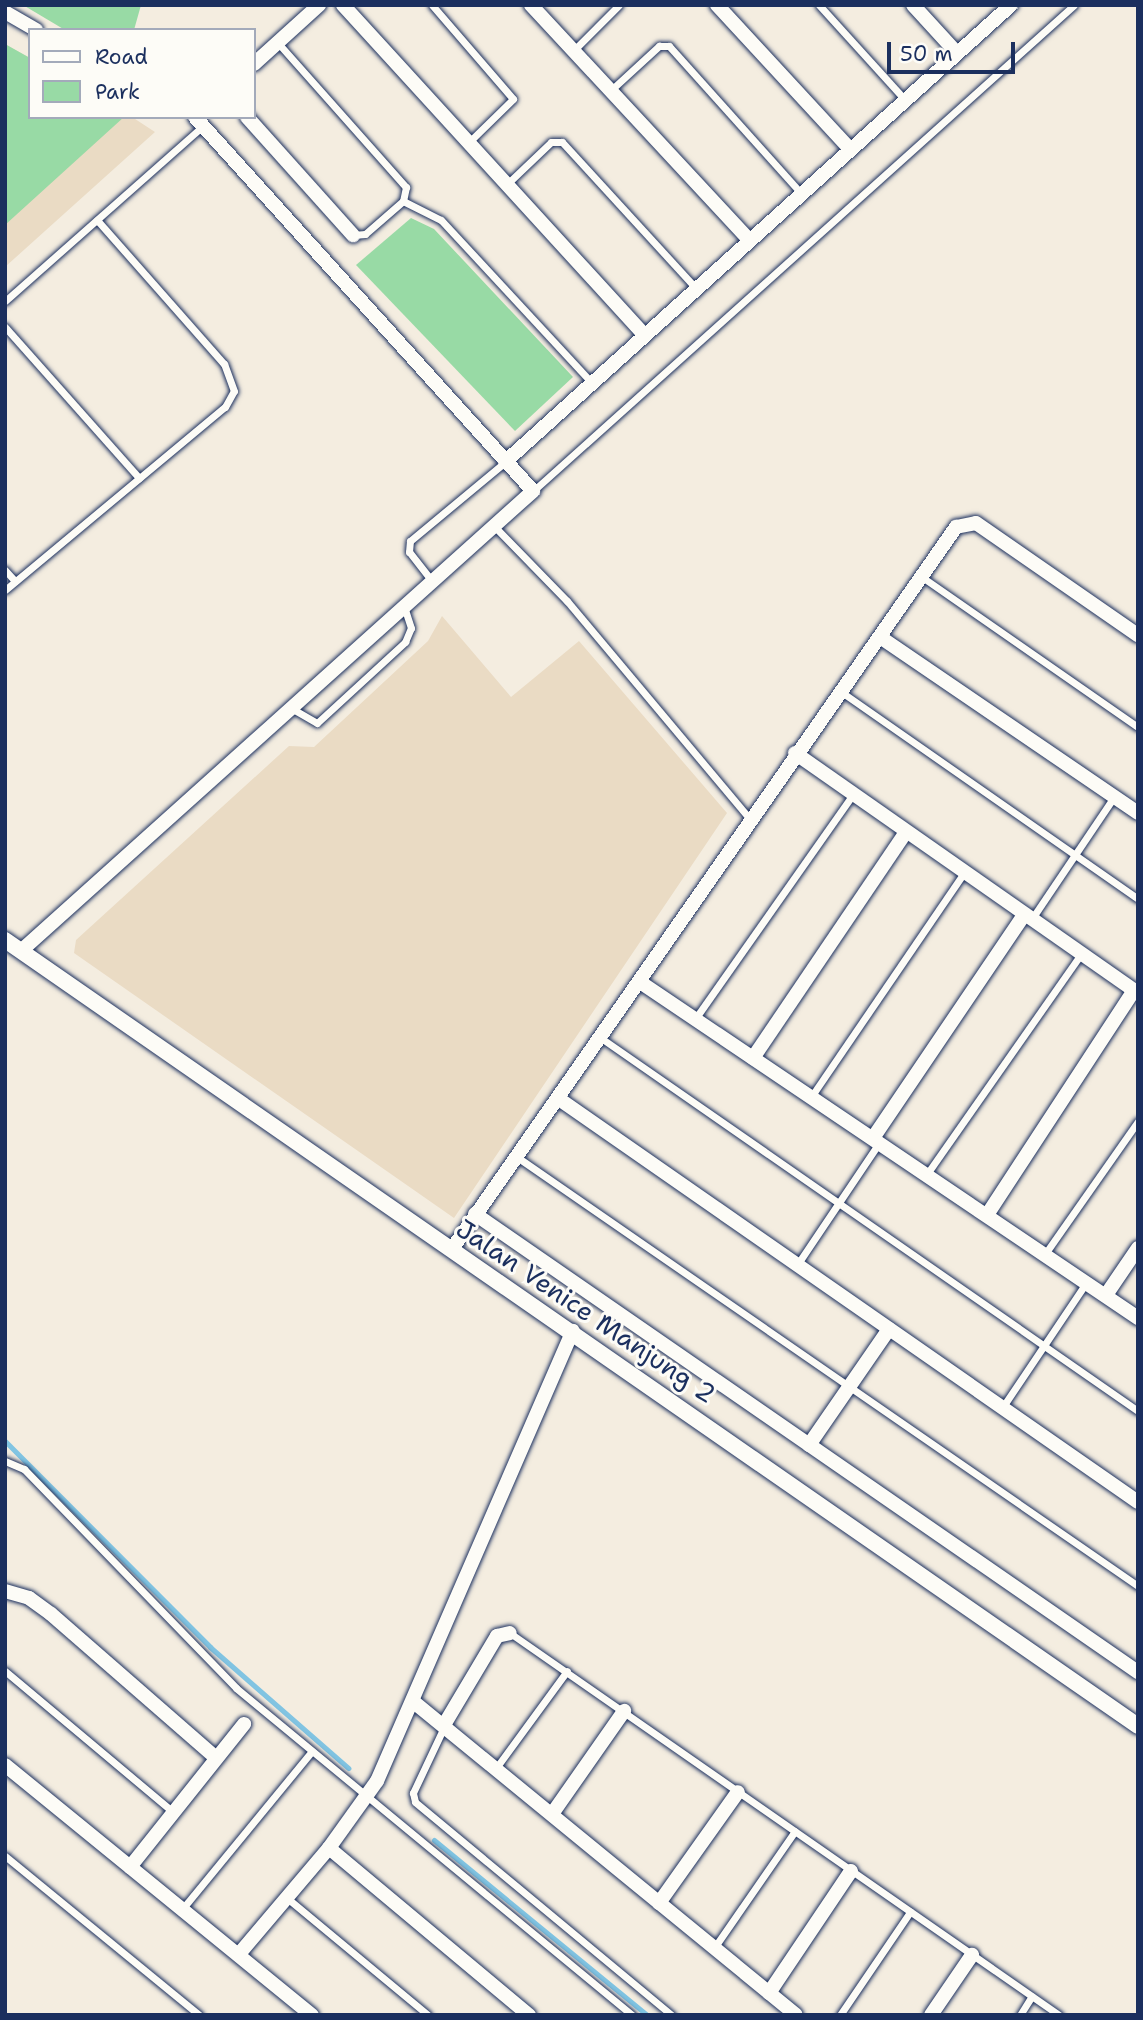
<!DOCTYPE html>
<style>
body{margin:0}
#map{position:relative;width:1143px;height:2020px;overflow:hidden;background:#f4ede0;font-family:"Shantell Sans",sans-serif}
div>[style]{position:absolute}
.built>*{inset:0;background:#eadbc4}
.green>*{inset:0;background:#98daa5}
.stream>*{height:5px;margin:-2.5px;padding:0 2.5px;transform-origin:2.5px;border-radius:2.5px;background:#81c4e2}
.roads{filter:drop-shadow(0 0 2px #1b2f5e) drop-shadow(0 0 2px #1b2f5e)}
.service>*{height:7px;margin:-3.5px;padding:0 3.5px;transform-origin:3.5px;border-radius:3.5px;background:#fdfcf7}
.minor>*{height:14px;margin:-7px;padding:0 7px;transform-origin:7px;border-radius:7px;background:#fdfcf7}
.tertiary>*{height:16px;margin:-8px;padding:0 8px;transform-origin:8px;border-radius:8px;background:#fdfcf7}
span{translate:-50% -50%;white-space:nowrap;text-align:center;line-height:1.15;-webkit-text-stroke:6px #fdfcf7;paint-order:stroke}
.street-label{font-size:26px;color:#1b2f5e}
.frame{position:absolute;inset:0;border:7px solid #1b2f5e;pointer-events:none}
.legend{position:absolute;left:28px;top:28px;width:228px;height:91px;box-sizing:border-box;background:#fdfcf7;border:2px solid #a3aaba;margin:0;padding:9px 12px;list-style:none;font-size:21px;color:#1b2f5e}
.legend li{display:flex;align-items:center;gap:14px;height:35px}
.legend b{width:35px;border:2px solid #a3aaba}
.scale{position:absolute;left:887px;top:42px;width:128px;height:32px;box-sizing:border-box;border:4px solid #1b2f5e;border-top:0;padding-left:9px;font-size:21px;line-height:24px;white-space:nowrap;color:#1b2f5e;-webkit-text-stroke:5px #fdfcf7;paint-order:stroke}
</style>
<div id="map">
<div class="built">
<i style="clip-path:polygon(5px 44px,30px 58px,30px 117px,132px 117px,155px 132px,5px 267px)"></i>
<i style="clip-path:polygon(442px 616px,511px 697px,579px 641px,727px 813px,454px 1218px,74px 953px,76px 940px,289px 746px,314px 747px,428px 641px)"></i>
</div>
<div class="green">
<i style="clip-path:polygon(23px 5px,141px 5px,134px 30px,65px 30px)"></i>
<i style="clip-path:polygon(5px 44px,30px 58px,30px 117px,124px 117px,5px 225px)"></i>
<i style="clip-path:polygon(411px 218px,434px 229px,573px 377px,515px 431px,356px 265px)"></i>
</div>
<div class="stream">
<i style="left:5px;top:1441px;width:291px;rotate:45.1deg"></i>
<i style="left:210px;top:1647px;width:184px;rotate:41.2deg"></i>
<i style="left:434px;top:1840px;width:276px;rotate:39.4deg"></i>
</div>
<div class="roads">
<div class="service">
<i style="left:432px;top:5px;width:124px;rotate:49.2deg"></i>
<i style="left:513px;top:99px;width:63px;rotate:135.6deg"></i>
<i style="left:819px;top:5px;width:128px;rotate:47.8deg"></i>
<i style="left:278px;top:43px;width:193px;rotate:48.4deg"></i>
<i style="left:406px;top:187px;width:14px;rotate:102deg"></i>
<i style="left:403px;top:201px;width:50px;rotate:139deg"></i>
<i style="left:365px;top:234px;width:12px;rotate:175deg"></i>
<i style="left:573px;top:51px;width:65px;rotate:-45deg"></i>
<i style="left:610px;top:91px;width:67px;rotate:-42.6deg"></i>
<i style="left:659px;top:46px;width:10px"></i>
<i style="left:669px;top:46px;width:198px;rotate:48.1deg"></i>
<i style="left:506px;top:185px;width:62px;rotate:-43.7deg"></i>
<i style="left:551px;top:142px;width:11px"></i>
<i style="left:562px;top:142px;width:198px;rotate:47.5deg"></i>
<i style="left:403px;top:201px;width:42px;rotate:26.6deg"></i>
<i style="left:441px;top:220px;width:222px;rotate:47.2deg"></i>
<i style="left:5px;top:301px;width:264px;rotate:-41.5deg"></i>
<i style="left:5px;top:327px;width:202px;rotate:48.4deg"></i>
<i style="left:533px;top:491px;width:727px;rotate:-41.93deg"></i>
<i style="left:494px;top:526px;width:105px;rotate:45.8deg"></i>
<i style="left:567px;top:601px;width:285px;rotate:50deg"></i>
<i style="left:5px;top:570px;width:15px;rotate:48deg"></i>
<i style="left:922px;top:577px;width:263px;rotate:34.8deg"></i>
<i style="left:432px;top:581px;width:37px;rotate:-128deg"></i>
<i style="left:409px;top:552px;width:11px;rotate:-85deg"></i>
<i style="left:410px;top:541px;width:124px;rotate:-39.7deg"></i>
<i style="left:5px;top:590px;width:286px;rotate:-39.8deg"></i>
<i style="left:225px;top:407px;width:18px;rotate:-61deg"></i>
<i style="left:234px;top:391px;width:29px;rotate:-110deg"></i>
<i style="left:224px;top:364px;width:192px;rotate:-131.4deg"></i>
<i style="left:840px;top:691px;width:363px;rotate:34.9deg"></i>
<i style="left:291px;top:708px;width:30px;rotate:30deg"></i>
<i style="left:317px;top:723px;width:120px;rotate:-42.6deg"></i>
<i style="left:405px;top:642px;width:15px;rotate:-67deg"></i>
<i style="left:411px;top:628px;width:22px;rotate:-108deg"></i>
<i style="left:1031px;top:920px;width:148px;rotate:-56deg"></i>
<i style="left:695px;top:1019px;width:275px;rotate:-54.9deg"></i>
<i style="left:601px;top:1038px;width:654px;rotate:34.78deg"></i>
<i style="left:811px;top:1097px;width:271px;rotate:-55.7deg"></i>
<i style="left:517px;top:1157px;width:755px;rotate:34.64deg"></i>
<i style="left:927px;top:1174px;width:269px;rotate:-55deg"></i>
<i style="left:1045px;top:1254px;width:162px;rotate:-55deg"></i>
<i style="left:797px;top:1265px;width:147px;rotate:-56.1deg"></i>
<i style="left:1002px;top:1408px;width:151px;rotate:-56.1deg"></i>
<i style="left:5px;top:1461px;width:21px;rotate:23deg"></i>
<i style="left:24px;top:1469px;width:305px;rotate:45.9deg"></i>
<i style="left:236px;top:1688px;width:514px;rotate:39.55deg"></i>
<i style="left:510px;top:1633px;width:669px;rotate:34.83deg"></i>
<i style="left:5px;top:1671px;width:219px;rotate:40deg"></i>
<i style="left:444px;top:1727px;width:73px;rotate:115.2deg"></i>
<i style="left:413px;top:1793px;width:9px;rotate:77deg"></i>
<i style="left:415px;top:1802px;width:334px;rotate:39.7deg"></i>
<i style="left:496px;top:1768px;width:120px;rotate:-53.8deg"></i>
<i style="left:5px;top:1856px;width:251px;rotate:39.3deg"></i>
<i style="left:287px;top:1898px;width:183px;rotate:39.7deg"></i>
<i style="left:183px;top:1908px;width:203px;rotate:-50.6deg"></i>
<i style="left:714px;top:1948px;width:142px;rotate:-55.3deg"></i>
<i style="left:840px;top:2015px;width:125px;rotate:-55.8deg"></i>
<i style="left:1020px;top:2015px;width:22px;rotate:-58deg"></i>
</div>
<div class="minor">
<i style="left:343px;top:5px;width:447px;rotate:47.6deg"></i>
<i style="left:531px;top:5px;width:321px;rotate:47.1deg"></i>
<i style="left:717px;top:5px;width:196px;rotate:47.3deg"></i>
<i style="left:913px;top:5px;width:65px;rotate:47.5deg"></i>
<i style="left:5px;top:12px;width:36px;rotate:30deg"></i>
<i style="left:254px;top:64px;width:88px;rotate:-42.2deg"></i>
<i style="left:247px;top:117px;width:159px;rotate:48.1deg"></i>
<i style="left:505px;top:462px;width:682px;rotate:-42.09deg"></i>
<i style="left:880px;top:637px;width:312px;rotate:34.3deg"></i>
<i style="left:795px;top:753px;width:419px;rotate:35deg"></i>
<i style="left:22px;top:950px;width:687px;rotate:-41.93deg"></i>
<i style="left:533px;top:491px;width:504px;rotate:-132.11deg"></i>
<i style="left:640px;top:982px;width:601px;rotate:34.01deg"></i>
<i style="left:753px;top:1058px;width:273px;rotate:-55.9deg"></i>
<i style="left:559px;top:1099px;width:705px;rotate:34.84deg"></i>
<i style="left:873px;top:1138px;width:269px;rotate:-55.9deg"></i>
<i style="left:475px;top:1214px;width:806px;rotate:34.64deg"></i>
<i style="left:987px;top:1215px;width:269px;rotate:-56.8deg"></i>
<i style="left:452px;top:1249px;width:881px;rotate:-55.08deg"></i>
<i style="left:956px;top:527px;width:20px;rotate:-11deg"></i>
<i style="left:976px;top:523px;width:197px;rotate:34.7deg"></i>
<i style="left:1106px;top:1295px;width:57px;rotate:-55.8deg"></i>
<i style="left:809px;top:1445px;width:141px;rotate:-55.4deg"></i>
<i style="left:5px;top:1591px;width:25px;rotate:16deg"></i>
<i style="left:29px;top:1598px;width:27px;rotate:36deg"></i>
<i style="left:51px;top:1614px;width:219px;rotate:41.1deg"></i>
<i style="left:415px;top:1703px;width:492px;rotate:39.3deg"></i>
<i style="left:444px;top:1725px;width:104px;rotate:-59.2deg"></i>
<i style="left:497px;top:1636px;width:13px;rotate:-13deg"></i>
<i style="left:5px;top:1765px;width:396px;rotate:39.2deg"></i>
<i style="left:552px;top:1814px;width:126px;rotate:-55deg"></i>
<i style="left:329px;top:1848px;width:261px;rotate:39.9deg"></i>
<i style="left:130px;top:1867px;width:183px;rotate:-51.4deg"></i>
<i style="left:659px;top:1903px;width:136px;rotate:-54.6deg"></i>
<i style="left:239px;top:1954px;width:139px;rotate:-49.7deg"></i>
<i style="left:329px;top:1848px;width:82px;rotate:-54.4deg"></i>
<i style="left:377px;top:1781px;width:491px;rotate:-66.5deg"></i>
<i style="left:769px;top:1993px;width:147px;rotate:-56.1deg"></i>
<i style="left:931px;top:2015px;width:73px;rotate:-55.7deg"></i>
</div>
<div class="tertiary">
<i style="left:5px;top:940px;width:1379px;rotate:34.75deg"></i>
</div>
</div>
<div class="street-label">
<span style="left:586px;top:1311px;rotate:34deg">Jalan Venice Manjung 2</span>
</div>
<div class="frame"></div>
<ul class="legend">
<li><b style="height:9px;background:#fdfcf7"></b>Road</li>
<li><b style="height:19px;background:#98daa5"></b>Park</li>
</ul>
<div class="scale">50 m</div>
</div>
